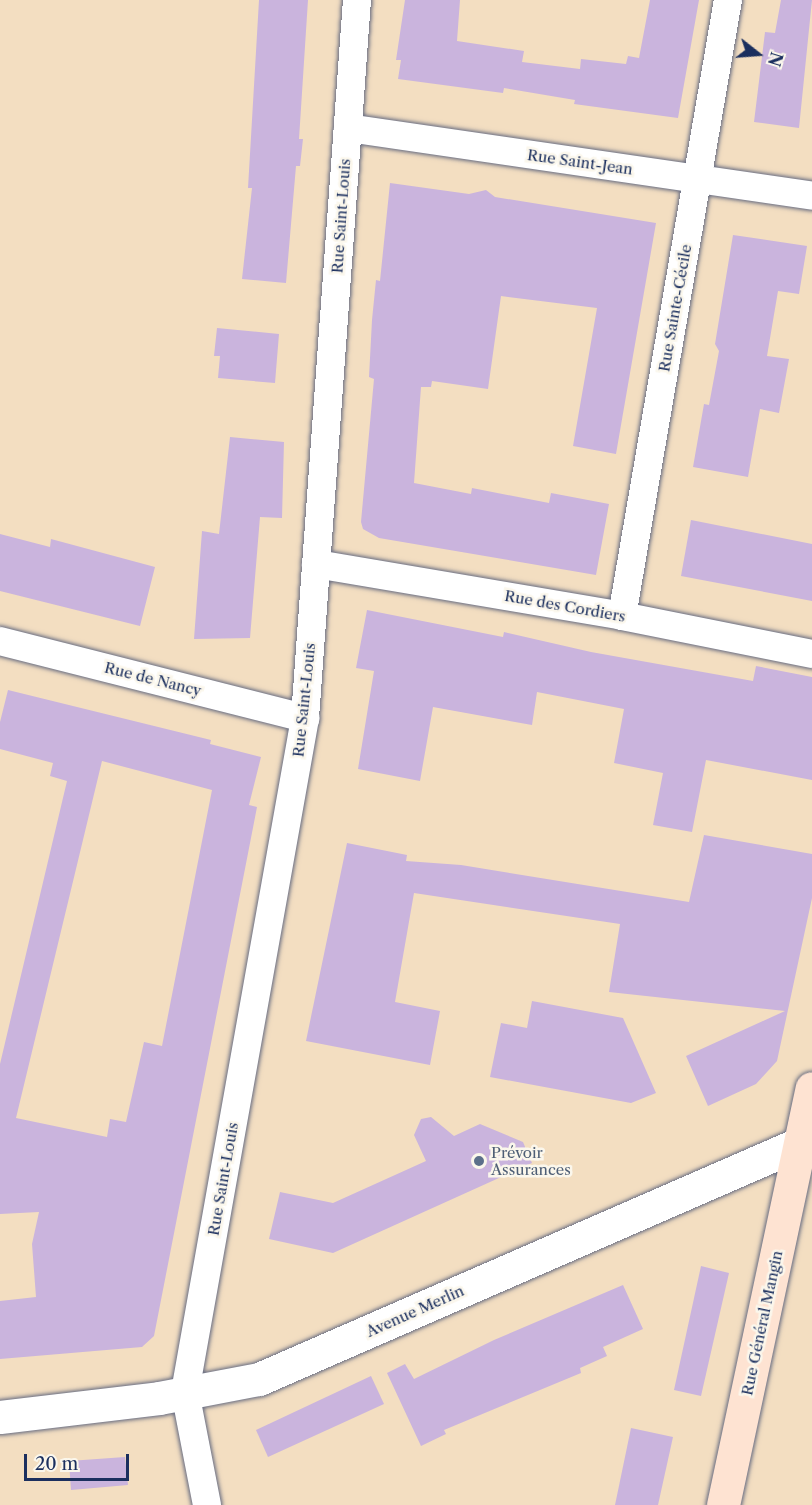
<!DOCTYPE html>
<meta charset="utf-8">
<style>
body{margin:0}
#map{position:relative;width:812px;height:1505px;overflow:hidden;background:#f3dec1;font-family:"Libre Caslon Text",serif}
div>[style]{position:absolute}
.building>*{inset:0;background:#cab4dd}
.roads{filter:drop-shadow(0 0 2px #676c81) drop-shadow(0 0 2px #676c81)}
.minor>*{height:28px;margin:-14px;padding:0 14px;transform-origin:14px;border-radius:14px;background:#fff}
.tertiary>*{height:33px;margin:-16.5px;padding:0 16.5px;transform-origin:16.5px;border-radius:16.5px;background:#fff}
.secondary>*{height:33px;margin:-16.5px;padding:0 16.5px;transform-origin:16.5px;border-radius:16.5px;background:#fee3d2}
.dots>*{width:16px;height:16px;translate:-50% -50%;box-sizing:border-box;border:3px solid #fbf7ec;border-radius:50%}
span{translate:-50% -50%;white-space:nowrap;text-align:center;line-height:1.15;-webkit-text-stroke:5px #fbf7ec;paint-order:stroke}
.street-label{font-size:15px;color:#1b2f5e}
.service-label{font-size:15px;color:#4e5e75}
.left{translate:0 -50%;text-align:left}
.north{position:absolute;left:728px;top:24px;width:60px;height:60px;-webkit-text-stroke:4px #fbf7ec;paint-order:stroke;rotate:107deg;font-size:16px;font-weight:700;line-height:24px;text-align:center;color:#1b2f5e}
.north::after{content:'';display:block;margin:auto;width:21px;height:27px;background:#1b2f5e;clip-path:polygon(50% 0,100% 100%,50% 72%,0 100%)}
.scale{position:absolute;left:24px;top:1454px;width:105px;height:27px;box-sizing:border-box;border:3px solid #1b2f5e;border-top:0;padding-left:8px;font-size:18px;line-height:21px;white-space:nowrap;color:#1b2f5e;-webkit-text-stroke:4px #fbf7ec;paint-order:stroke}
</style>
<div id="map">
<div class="building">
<i style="clip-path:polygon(259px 0,308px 0,299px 139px,303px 139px,300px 166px,296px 166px,286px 283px,242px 279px,252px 188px,248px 188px)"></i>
<i style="clip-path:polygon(405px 0,460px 0,457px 41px,524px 51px,522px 62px,580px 69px,581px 59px,626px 64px,628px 56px,639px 58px,650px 0,699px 0,678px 118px,574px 104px,575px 100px,504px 88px,503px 93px,398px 79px,401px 60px,396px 60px)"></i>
<i style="clip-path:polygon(781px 0,812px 0,799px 128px,754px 122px,765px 32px,775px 33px)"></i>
<i style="clip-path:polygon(390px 183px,469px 194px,486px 190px,495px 197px,656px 223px,616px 454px,573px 446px,597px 308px,501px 296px,488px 389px,432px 381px,431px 387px,421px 387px,414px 483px,471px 494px,472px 488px,549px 503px,551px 493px,609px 504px,596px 575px,379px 538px,363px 529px,361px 522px,374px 379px,369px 377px,372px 320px,376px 280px,380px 281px)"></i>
<i style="clip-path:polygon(733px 235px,807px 246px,799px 294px,778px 291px,767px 356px,789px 359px,779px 413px,760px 409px,748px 477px,693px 467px,704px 404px,709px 405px,719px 351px,715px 344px)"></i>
<i style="clip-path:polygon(217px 328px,279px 334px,275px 383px,218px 378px,220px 356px,214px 356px)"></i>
<i style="clip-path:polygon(230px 437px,284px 442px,282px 518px,260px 517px,250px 638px,194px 639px,202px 531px,219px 534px)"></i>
<i style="clip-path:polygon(691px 520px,812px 544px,812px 601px,681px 576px)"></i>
<i style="clip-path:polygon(0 534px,50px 547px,51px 539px,155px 567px,140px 626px,0 591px)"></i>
<i style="clip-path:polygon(367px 610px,503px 637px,504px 632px,591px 652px,753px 681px,756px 666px,812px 677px,812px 780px,706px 760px,692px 832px,653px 825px,663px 773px,614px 763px,624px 709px,537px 692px,532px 725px,433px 707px,420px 781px,358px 769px,374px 671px,356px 668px)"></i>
<i style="clip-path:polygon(evenodd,8px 690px,211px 740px,210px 744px,261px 757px,249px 805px,257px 807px,154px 1336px,142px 1347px,0 1359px,0 1301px,36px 1297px,32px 1244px,39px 1212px,0 1214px,0 1064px,67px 781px,50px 776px,53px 763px,0 749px,0 722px,8px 690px,102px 761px,212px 790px,162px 1046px,144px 1042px,126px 1122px,110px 1119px,107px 1137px,16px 1118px,102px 761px)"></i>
<i style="clip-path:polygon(704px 835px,812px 854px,812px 898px,777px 1061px,756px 1084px,708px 1106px,686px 1056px,785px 1011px,609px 992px,620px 924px,414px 893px,395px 1002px,440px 1011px,430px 1065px,306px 1041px,347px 843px,407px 855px,406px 861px,461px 865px,689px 902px)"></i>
<i style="clip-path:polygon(532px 1001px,623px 1018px,656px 1093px,631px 1103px,490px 1077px,501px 1023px,527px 1028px)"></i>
<i style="clip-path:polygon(431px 1117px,454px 1136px,480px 1124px,523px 1142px,532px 1163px,333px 1253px,269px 1239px,280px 1192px,333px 1203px,426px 1161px,414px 1135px,421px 1119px)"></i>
<i style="clip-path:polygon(701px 1266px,729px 1273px,701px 1396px,674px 1390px)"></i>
<i style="clip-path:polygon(623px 1285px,643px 1329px,603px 1347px,607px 1356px,580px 1368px,581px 1373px,444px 1430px,446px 1434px,421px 1446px,387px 1373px,405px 1364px,414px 1379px,494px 1340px)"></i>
<i style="clip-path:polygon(371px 1376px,384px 1404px,268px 1457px,256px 1430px)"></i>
<i style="clip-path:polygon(631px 1428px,673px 1437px,658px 1505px,615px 1505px)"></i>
<i style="clip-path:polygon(125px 1457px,128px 1485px,71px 1490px,69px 1461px)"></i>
</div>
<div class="roads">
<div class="minor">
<i style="left:348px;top:128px;width:469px;rotate:8.3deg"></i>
<i style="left:316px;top:564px;width:310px;rotate:9.6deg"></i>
<i style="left:622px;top:616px;width:194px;rotate:11.3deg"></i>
<i style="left:622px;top:616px;width:625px;rotate:-80.24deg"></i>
<i style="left:0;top:641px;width:315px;rotate:14.2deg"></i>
<i style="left:207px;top:1505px;width:115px;rotate:-101deg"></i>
<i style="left:185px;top:1392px;width:685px;rotate:-79.9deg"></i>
<i style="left:305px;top:718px;width:720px;rotate:-85.86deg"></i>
</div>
<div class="tertiary">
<i style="left:0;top:1417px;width:160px;rotate:-6.8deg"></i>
<i style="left:159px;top:1398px;width:102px;rotate:-10.8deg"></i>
<i style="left:259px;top:1379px;width:603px;rotate:-23.55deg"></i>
</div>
<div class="secondary">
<i style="left:723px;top:1505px;width:426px;rotate:-78deg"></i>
</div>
</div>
<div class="dots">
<i style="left:479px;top:1161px;background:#5c6f8a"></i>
</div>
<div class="street-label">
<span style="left:580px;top:162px;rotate:8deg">Rue Saint-Jean</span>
<span style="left:341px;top:216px;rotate:-86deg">Rue Saint-Louis</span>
<span style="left:675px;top:308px;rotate:-80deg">Rue Sainte-Cécile</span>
<span style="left:565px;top:606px;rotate:10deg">Rue des Cordiers</span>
<span style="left:153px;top:679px;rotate:14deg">Rue de Nancy</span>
<span style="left:304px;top:700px;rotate:-84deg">Rue Saint-Louis</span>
<span style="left:223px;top:1179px;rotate:-80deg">Rue Saint-Louis</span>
<span style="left:415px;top:1311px;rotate:-24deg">Avenue Merlin</span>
<span style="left:762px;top:1323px;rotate:-78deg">Rue Général Mangin</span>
</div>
<div class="service-label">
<span class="left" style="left:491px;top:1161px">Prévoir<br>Assurances</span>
</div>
<div class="north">N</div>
<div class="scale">20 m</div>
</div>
